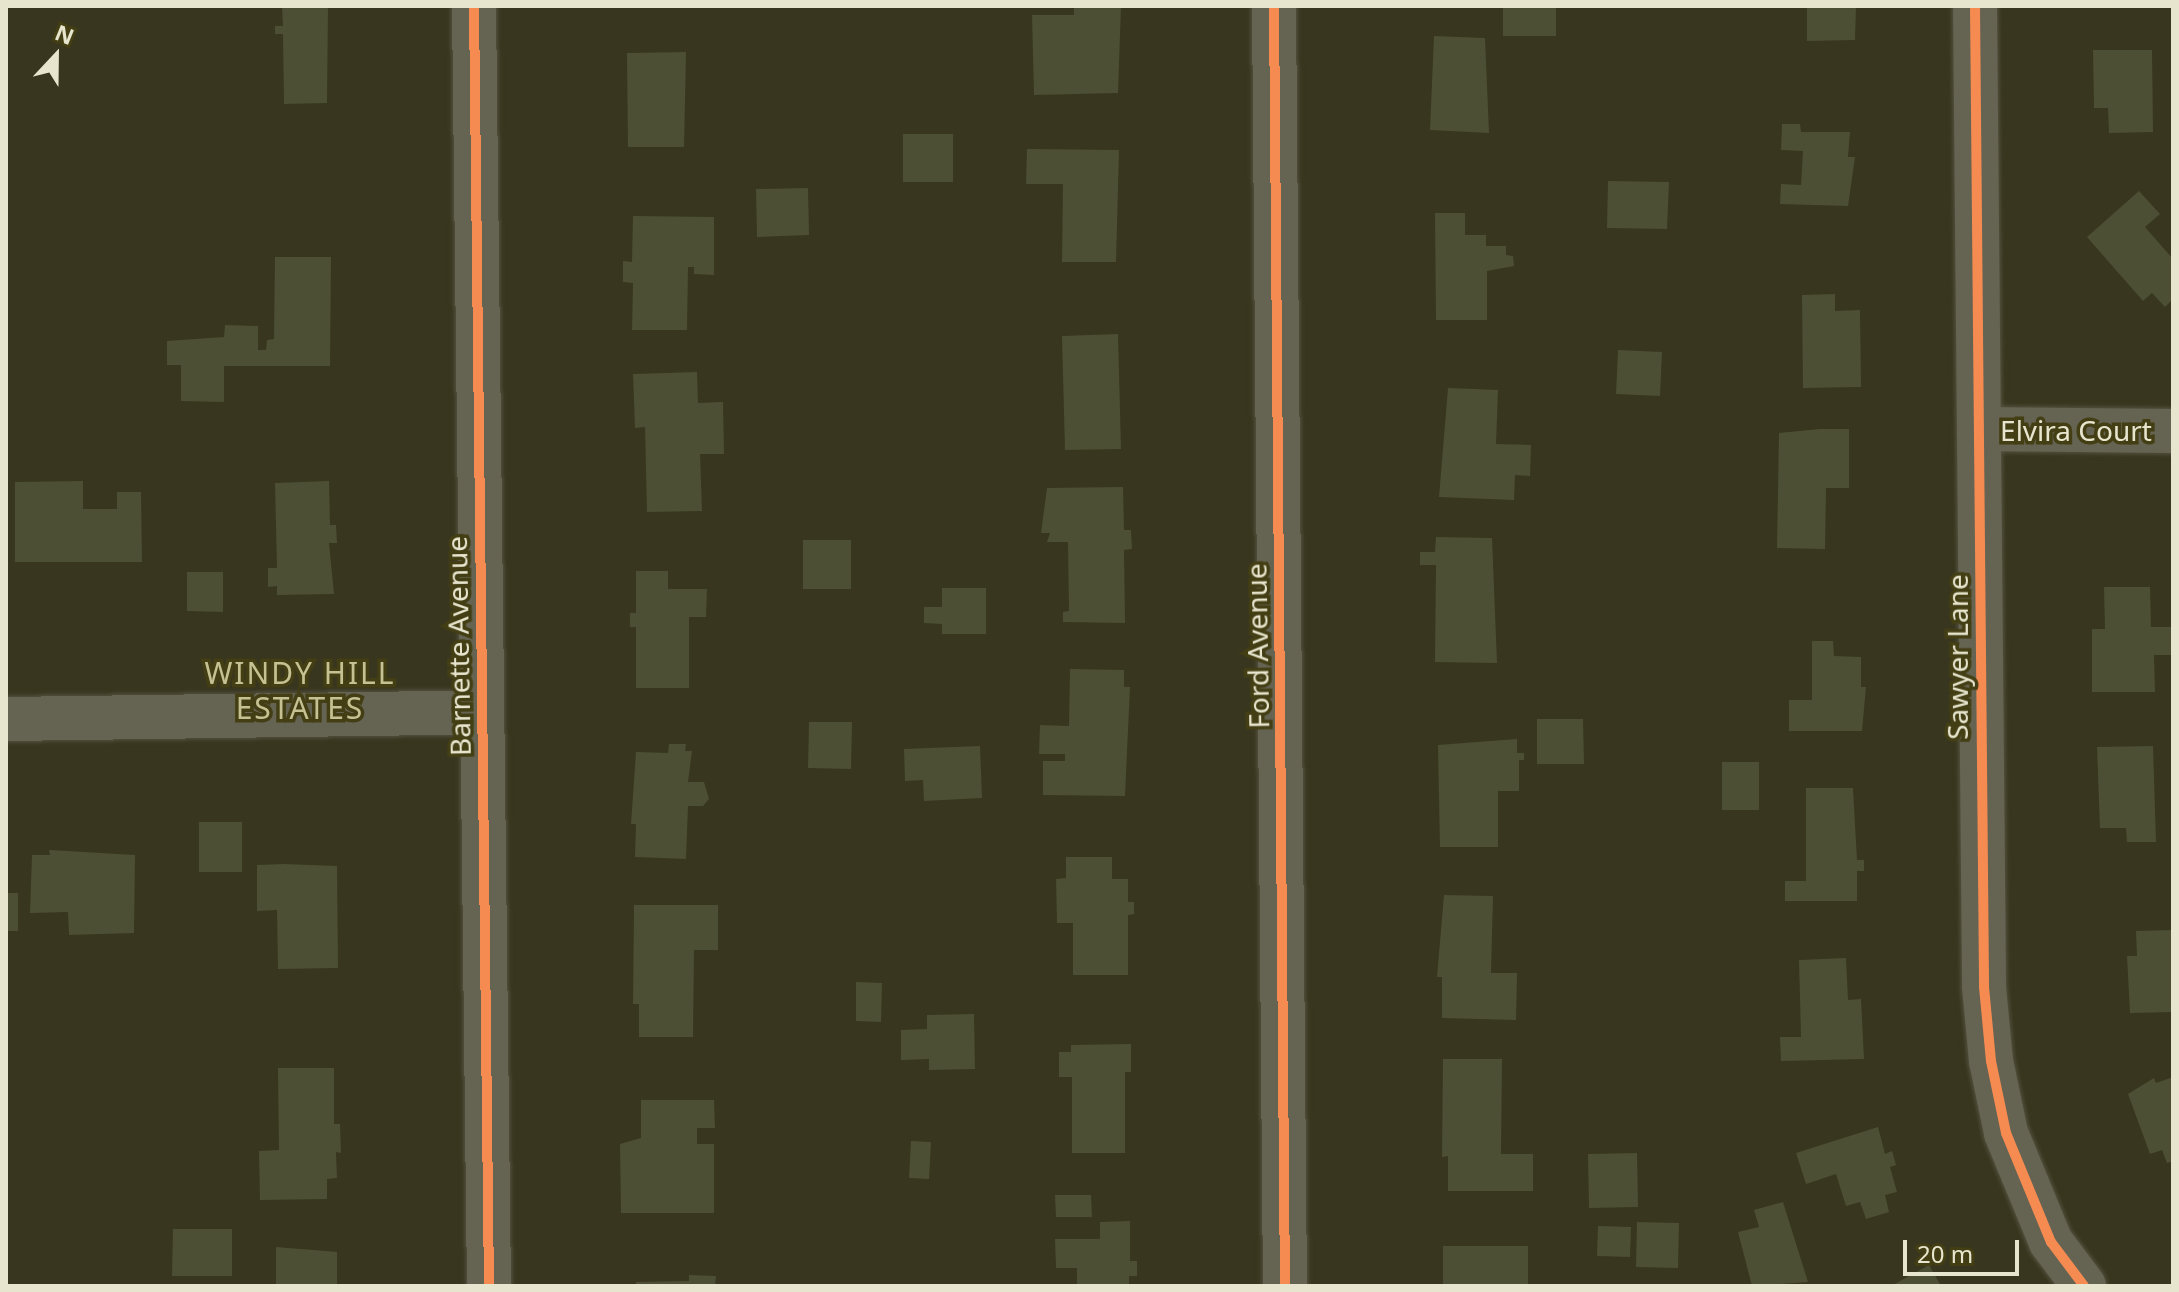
<!DOCTYPE html>
<style>
body{margin:0}
#map{position:relative;width:2179px;height:1292px;overflow:hidden;background:#38361e;font-family:"Noto Sans",sans-serif}
div>[style]{position:absolute}
.building>*{inset:0;background:#4c4f33}
.roads{filter:drop-shadow(0 0 2px #53513e) drop-shadow(0 0 2px #53513e)}
.minor>*{height:44px;margin:-22px;padding:0 22px;transform-origin:22px;border-radius:22px;background:#656352}
.cycleway>*{height:10px;margin:-5px;padding:0 5px;transform-origin:5px;border-radius:5px;background:#f68b52}
span{translate:-50% -50%;white-space:nowrap;text-align:center;line-height:1.15;-webkit-text-stroke:7px #433e13;paint-order:stroke}
.street-label{font-size:28px;color:#e7e5ce}
.neighbourhood-label{font-size:30px;color:#c5c193;letter-spacing:2px}
.frame{position:absolute;inset:0;border:8px solid #e7e5ce;pointer-events:none}
.north{position:absolute;left:16px;top:16px;width:80px;height:80px;-webkit-text-stroke:6px #433e13;paint-order:stroke;rotate:22deg;font-size:22px;font-weight:700;line-height:32px;text-align:center;color:#e7e5ce}
.north::after{content:'';display:block;margin:auto;width:28px;height:36px;background:#e7e5ce;clip-path:polygon(50% 0,100% 100%,50% 72%,0 100%)}
.scale{position:absolute;left:1903px;top:1240px;width:116px;height:36px;box-sizing:border-box;border:4px solid #e7e5ce;border-top:0;padding-left:10px;font-size:24px;line-height:28px;white-space:nowrap;color:#e7e5ce;-webkit-text-stroke:6px #433e13;paint-order:stroke}
</style>
<div id="map">
<div class="building">
<i style="clip-path:polygon(282px 6px,328px 7px,327px 103px,284px 104px,283px 34px,275px 34px,275px 26px,283px 26px)"></i>
<i style="clip-path:polygon(1074px 6px,1121px 6px,1118px 93px,1034px 95px,1032px 15px,1074px 15px)"></i>
<i style="clip-path:polygon(1503px 6px,1556px 6px,1556px 36px,1503px 36px)"></i>
<i style="clip-path:polygon(1807px 6px,1856px 6px,1855px 40px,1807px 41px)"></i>
<i style="clip-path:polygon(1434px 36px,1485px 38px,1489px 133px,1430px 130px)"></i>
<i style="clip-path:polygon(2093px 50px,2152px 50px,2153px 132px,2109px 133px,2108px 108px,2094px 108px)"></i>
<i style="clip-path:polygon(686px 52px,684px 147px,628px 147px,627px 53px)"></i>
<i style="clip-path:polygon(1782px 124px,1800px 124px,1801px 132px,1850px 132px,1848px 157px,1855px 157px,1848px 206px,1780px 204px,1781px 184px,1801px 185px,1803px 151px,1781px 150px)"></i>
<i style="clip-path:polygon(903px 134px,953px 134px,953px 182px,903px 182px)"></i>
<i style="clip-path:polygon(1027px 149px,1119px 150px,1116px 262px,1062px 262px,1063px 184px,1026px 184px)"></i>
<i style="clip-path:polygon(1608px 181px,1669px 182px,1667px 229px,1607px 228px)"></i>
<i style="clip-path:polygon(808px 188px,809px 235px,757px 237px,756px 189px)"></i>
<i style="clip-path:polygon(2139px 191px,2160px 214px,2145px 227px,2173px 259px,2173px 299px,2165px 307px,2152px 293px,2143px 301px,2087px 237px)"></i>
<i style="clip-path:polygon(1435px 213px,1465px 213px,1465px 235px,1486px 235px,1486px 246px,1506px 246px,1506px 255px,1513px 256px,1514px 266px,1487px 271px,1487px 320px,1436px 320px)"></i>
<i style="clip-path:polygon(633px 216px,714px 217px,714px 275px,694px 274px,694px 267px,688px 267px,687px 330px,632px 330px,633px 283px,623px 282px,623px 261px,632px 262px)"></i>
<i style="clip-path:polygon(275px 257px,331px 257px,330px 366px,224px 366px,224px 402px,181px 401px,181px 365px,167px 365px,167px 341px,224px 337px,225px 325px,258px 326px,258px 350px,266px 350px,267px 340px,274px 339px)"></i>
<i style="clip-path:polygon(1835px 294px,1835px 311px,1860px 310px,1861px 387px,1803px 388px,1802px 295px)"></i>
<i style="clip-path:polygon(1118px 334px,1121px 449px,1065px 450px,1062px 336px)"></i>
<i style="clip-path:polygon(1618px 350px,1662px 352px,1660px 396px,1616px 394px)"></i>
<i style="clip-path:polygon(697px 372px,698px 403px,723px 402px,724px 454px,700px 454px,702px 511px,647px 512px,645px 427px,635px 428px,633px 374px)"></i>
<i style="clip-path:polygon(1448px 388px,1498px 390px,1496px 444px,1531px 445px,1530px 476px,1515px 475px,1514px 500px,1439px 497px)"></i>
<i style="clip-path:polygon(1820px 429px,1849px 429px,1849px 488px,1826px 488px,1825px 549px,1777px 548px,1779px 433px)"></i>
<i style="clip-path:polygon(83px 481px,83px 509px,117px 509px,117px 492px,141px 492px,142px 562px,15px 562px,15px 482px)"></i>
<i style="clip-path:polygon(329px 481px,330px 525px,336px 525px,337px 543px,329px 543px,334px 594px,277px 595px,277px 586px,268px 587px,268px 568px,277px 568px,275px 483px)"></i>
<i style="clip-path:polygon(1123px 487px,1124px 530px,1131px 530px,1132px 549px,1124px 550px,1125px 623px,1063px 622px,1063px 612px,1069px 611px,1068px 542px,1047px 542px,1050px 533px,1041px 533px,1047px 488px)"></i>
<i style="clip-path:polygon(1436px 537px,1492px 538px,1497px 663px,1435px 662px,1436px 565px,1420px 565px,1420px 552px,1435px 552px)"></i>
<i style="clip-path:polygon(803px 540px,851px 540px,851px 589px,803px 589px)"></i>
<i style="clip-path:polygon(636px 571px,668px 571px,668px 589px,707px 589px,706px 617px,689px 617px,689px 688px,636px 688px,636px 627px,630px 627px,630px 613px,636px 613px)"></i>
<i style="clip-path:polygon(187px 572px,223px 572px,223px 612px,187px 611px)"></i>
<i style="clip-path:polygon(2104px 587px,2150px 587px,2151px 627px,2173px 627px,2173px 655px,2154px 655px,2155px 692px,2092px 692px,2092px 629px,2105px 629px)"></i>
<i style="clip-path:polygon(942px 588px,986px 588px,986px 634px,942px 634px,942px 624px,924px 623px,924px 607px,942px 607px)"></i>
<i style="clip-path:polygon(1812px 641px,1833px 641px,1834px 656px,1861px 657px,1861px 687px,1866px 687px,1862px 731px,1789px 731px,1789px 700px,1812px 700px)"></i>
<i style="clip-path:polygon(1070px 669px,1124px 670px,1124px 687px,1130px 687px,1125px 796px,1043px 795px,1043px 761px,1065px 761px,1065px 754px,1039px 754px,1040px 725px,1069px 726px)"></i>
<i style="clip-path:polygon(1537px 719px,1583px 719px,1584px 764px,1537px 764px)"></i>
<i style="clip-path:polygon(809px 722px,852px 722px,851px 769px,808px 768px)"></i>
<i style="clip-path:polygon(1517px 739px,1517px 753px,1524px 753px,1524px 760px,1519px 760px,1519px 791px,1498px 791px,1498px 847px,1440px 847px,1438px 745px)"></i>
<i style="clip-path:polygon(669px 744px,686px 744px,685px 751px,692px 751px,688px 782px,704px 782px,709px 799px,703px 806px,688px 806px,686px 859px,635px 857px,636px 824px,631px 824px,636px 752px,668px 753px)"></i>
<i style="clip-path:polygon(980px 746px,982px 798px,924px 801px,923px 780px,905px 781px,904px 749px)"></i>
<i style="clip-path:polygon(2153px 746px,2156px 842px,2127px 842px,2126px 828px,2100px 828px,2097px 747px)"></i>
<i style="clip-path:polygon(1722px 762px,1759px 762px,1759px 810px,1722px 810px)"></i>
<i style="clip-path:polygon(1806px 788px,1853px 788px,1857px 860px,1864px 860px,1864px 871px,1857px 871px,1857px 901px,1785px 901px,1785px 881px,1806px 881px)"></i>
<i style="clip-path:polygon(199px 822px,242px 822px,242px 872px,199px 872px)"></i>
<i style="clip-path:polygon(49px 850px,135px 855px,134px 933px,69px 935px,68px 912px,30px 913px,32px 855px,50px 855px)"></i>
<i style="clip-path:polygon(1066px 857px,1112px 857px,1112px 879px,1128px 879px,1128px 902px,1134px 902px,1134px 914px,1128px 915px,1128px 975px,1073px 975px,1073px 923px,1057px 923px,1056px 879px,1066px 878px)"></i>
<i style="clip-path:polygon(284px 864px,337px 866px,338px 968px,278px 969px,277px 910px,257px 911px,257px 865px)"></i>
<i style="clip-path:polygon(6px 893px,18px 893px,18px 931px,6px 931px)"></i>
<i style="clip-path:polygon(1444px 895px,1493px 896px,1491px 973px,1517px 973px,1516px 1020px,1442px 1018px,1442px 977px,1437px 977px)"></i>
<i style="clip-path:polygon(634px 905px,718px 905px,718px 950px,694px 950px,693px 1037px,639px 1037px,639px 1004px,633px 1004px)"></i>
<i style="clip-path:polygon(2173px 930px,2173px 1012px,2130px 1013px,2127px 956px,2137px 956px,2136px 931px)"></i>
<i style="clip-path:polygon(1846px 958px,1848px 1000px,1861px 999px,1864px 1059px,1781px 1061px,1780px 1037px,1801px 1037px,1799px 960px)"></i>
<i style="clip-path:polygon(856px 982px,882px 983px,881px 1022px,856px 1021px)"></i>
<i style="clip-path:polygon(974px 1014px,975px 1069px,929px 1070px,929px 1059px,901px 1060px,901px 1030px,927px 1029px,927px 1015px)"></i>
<i style="clip-path:polygon(1131px 1044px,1131px 1072px,1125px 1072px,1125px 1153px,1072px 1153px,1072px 1077px,1059px 1077px,1059px 1052px,1071px 1052px,1071px 1045px)"></i>
<i style="clip-path:polygon(1443px 1059px,1502px 1059px,1501px 1154px,1533px 1154px,1533px 1191px,1448px 1191px,1448px 1156px,1442px 1157px)"></i>
<i style="clip-path:polygon(278px 1068px,334px 1068px,334px 1124px,340px 1124px,341px 1153px,336px 1152px,337px 1178px,327px 1179px,327px 1199px,260px 1200px,259px 1151px,279px 1150px)"></i>
<i style="clip-path:polygon(2173px 1077px,2173px 1161px,2167px 1163px,2162px 1150px,2150px 1154px,2128px 1094px,2154px 1078px,2156px 1083px)"></i>
<i style="clip-path:polygon(641px 1100px,714px 1100px,715px 1128px,697px 1128px,697px 1144px,714px 1144px,714px 1213px,621px 1213px,620px 1144px,641px 1138px)"></i>
<i style="clip-path:polygon(1878px 1127px,1885px 1154px,1892px 1151px,1896px 1165px,1890px 1167px,1897px 1192px,1885px 1195px,1889px 1212px,1866px 1219px,1860px 1202px,1846px 1206px,1836px 1174px,1806px 1184px,1796px 1153px)"></i>
<i style="clip-path:polygon(911px 1141px,931px 1142px,929px 1179px,909px 1178px)"></i>
<i style="clip-path:polygon(1637px 1153px,1638px 1207px,1589px 1208px,1588px 1154px)"></i>
<i style="clip-path:polygon(1055px 1195px,1091px 1195px,1092px 1217px,1056px 1217px)"></i>
<i style="clip-path:polygon(1783px 1202px,1808px 1282px,1752px 1286px,1738px 1232px,1759px 1227px,1754px 1210px)"></i>
<i style="clip-path:polygon(1130px 1221px,1130px 1261px,1137px 1261px,1137px 1276px,1129px 1276px,1129px 1286px,1077px 1286px,1077px 1268px,1056px 1268px,1055px 1239px,1100px 1239px,1100px 1222px)"></i>
<i style="clip-path:polygon(1637px 1222px,1679px 1223px,1678px 1268px,1636px 1267px)"></i>
<i style="clip-path:polygon(1598px 1226px,1631px 1227px,1630px 1257px,1597px 1256px)"></i>
<i style="clip-path:polygon(173px 1229px,232px 1229px,232px 1276px,172px 1276px)"></i>
<i style="clip-path:polygon(1443px 1246px,1528px 1246px,1528px 1286px,1443px 1286px)"></i>
<i style="clip-path:polygon(276px 1247px,337px 1252px,337px 1286px,276px 1286px)"></i>
<i style="clip-path:polygon(1929px 1265px,1941px 1286px,1891px 1286px)"></i>
<i style="clip-path:polygon(689px 1275px,716px 1276px,715px 1286px,636px 1286px,636px 1282px,689px 1281px)"></i>
</div>
<div class="roads">
<div class="minor">
<i style="left:474px;top:6px;width:1280px;rotate:89.33deg"></i>
<i style="left:1274px;top:6px;width:1280px;rotate:89.51deg"></i>
<i style="left:1975px;top:6px;width:981px;rotate:89.47deg"></i>
<i style="left:1984px;top:987px;width:74px;rotate:84.6deg"></i>
<i style="left:1991px;top:1061px;width:74px;rotate:78.2deg"></i>
<i style="left:2006px;top:1133px;width:118px;rotate:67.6deg"></i>
<i style="left:2051px;top:1242px;width:55px;rotate:53.1deg"></i>
<i style="left:1979px;top:429px;width:194px;rotate:0.6deg"></i>
<i style="left:6px;top:719px;width:476px;rotate:-0.8deg"></i>
</div>
</div>
<div class="cycleway">
<i style="left:474px;top:6px;width:1280px;rotate:89.33deg"></i>
<i style="left:1274px;top:6px;width:1280px;rotate:89.51deg"></i>
<i style="left:1975px;top:6px;width:981px;rotate:89.47deg"></i>
<i style="left:1984px;top:987px;width:74px;rotate:84.6deg"></i>
<i style="left:1991px;top:1061px;width:74px;rotate:78.2deg"></i>
<i style="left:2006px;top:1133px;width:118px;rotate:67.6deg"></i>
<i style="left:2051px;top:1242px;width:55px;rotate:53.1deg"></i>
</div>
<div class="street-label">
<span style="left:2076px;top:430px">Elvira Court</span>
<span style="left:458px;top:646px;rotate:-91deg">Barnette Avenue</span>
<span style="left:1257px;top:646px;rotate:-91deg">Ford Avenue</span>
<span style="left:1957px;top:657px;rotate:-90deg">Sawyer Lane</span>
</div>
<div class="neighbourhood-label">
<span style="left:300px;top:690px">WINDY HILL<br>ESTATES</span>
</div>
<div class="frame"></div>
<div class="north">N</div>
<div class="scale">20 m</div>
</div>
